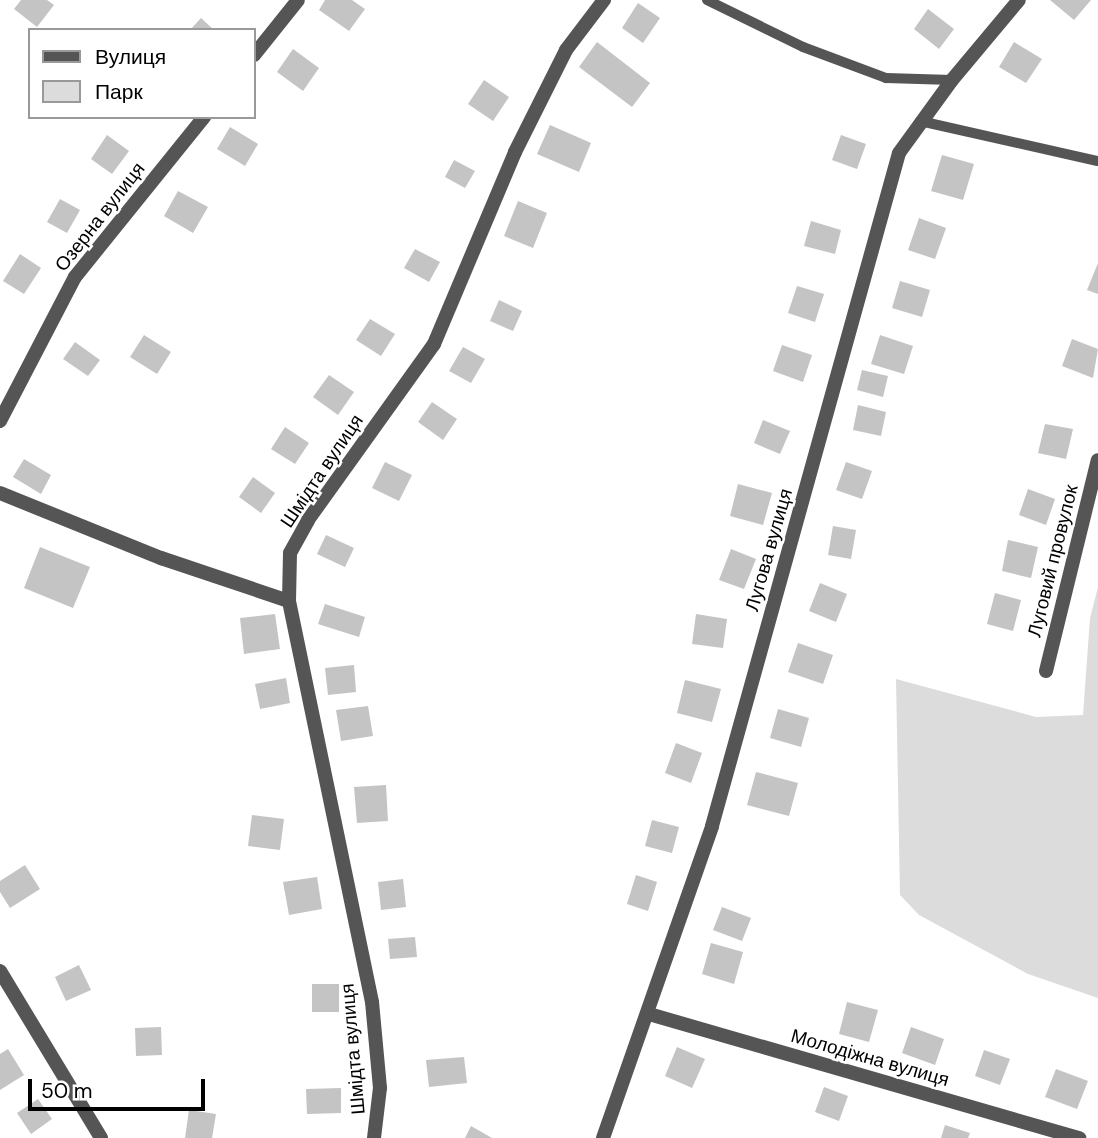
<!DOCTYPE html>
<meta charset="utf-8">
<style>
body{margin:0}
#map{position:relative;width:1098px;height:1138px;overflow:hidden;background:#fff;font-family:"DM Sans",sans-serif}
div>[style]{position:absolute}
.green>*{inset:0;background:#dcdcdc}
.building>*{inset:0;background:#c4c4c4}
.service>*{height:10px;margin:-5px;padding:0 5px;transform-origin:5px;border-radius:5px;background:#555}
.minor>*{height:14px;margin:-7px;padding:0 7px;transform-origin:7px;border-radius:7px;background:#555}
span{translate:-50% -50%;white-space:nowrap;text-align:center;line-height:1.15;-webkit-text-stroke:5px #fff;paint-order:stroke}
.street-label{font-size:19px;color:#000}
.legend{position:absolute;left:28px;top:28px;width:228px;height:91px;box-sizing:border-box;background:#fff;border:2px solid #999;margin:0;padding:9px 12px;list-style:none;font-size:21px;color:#000}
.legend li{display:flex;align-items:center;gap:14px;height:35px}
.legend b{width:35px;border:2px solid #999}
.scale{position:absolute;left:28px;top:1079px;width:177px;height:32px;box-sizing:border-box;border:4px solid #000;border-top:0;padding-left:9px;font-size:21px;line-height:24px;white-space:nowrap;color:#000;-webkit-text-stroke:5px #fff;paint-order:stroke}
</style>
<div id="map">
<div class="green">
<i style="clip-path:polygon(1098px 587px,1098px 998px,1028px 974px,919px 915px,900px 895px,896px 679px,1036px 717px,1083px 715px,1090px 618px)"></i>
</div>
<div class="building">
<i style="clip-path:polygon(21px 0,47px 0,54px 5px,37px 27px,14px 9px)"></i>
<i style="clip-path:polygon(325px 0,352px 0,365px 9px,349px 31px,319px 10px)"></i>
<i style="clip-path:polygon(1050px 0,1091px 0,1074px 20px)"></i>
<i style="clip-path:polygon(638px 3px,660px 18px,643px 43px,622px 28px)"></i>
<i style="clip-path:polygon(928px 9px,954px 29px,939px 49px,914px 29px)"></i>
<i style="clip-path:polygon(201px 18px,214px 30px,190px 30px)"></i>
<i style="clip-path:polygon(597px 42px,650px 83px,632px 107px,579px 67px)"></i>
<i style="clip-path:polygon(1014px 42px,1042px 59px,1026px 83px,999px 67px)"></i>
<i style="clip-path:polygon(293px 49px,319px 68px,303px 91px,277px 72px)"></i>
<i style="clip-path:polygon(484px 80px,509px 97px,493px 121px,468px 104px)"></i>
<i style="clip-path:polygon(550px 125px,591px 143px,579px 172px,537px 154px)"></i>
<i style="clip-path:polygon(230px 127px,258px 144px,245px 166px,217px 149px)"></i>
<i style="clip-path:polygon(107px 135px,129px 151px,112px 174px,91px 159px)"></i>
<i style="clip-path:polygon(841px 135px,866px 144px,857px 169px,832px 160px)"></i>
<i style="clip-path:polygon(942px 155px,974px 164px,963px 200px,931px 191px)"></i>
<i style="clip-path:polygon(454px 160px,475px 171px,465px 188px,445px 177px)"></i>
<i style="clip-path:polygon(178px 191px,208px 207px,193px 233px,164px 216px)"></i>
<i style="clip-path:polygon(60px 199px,80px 210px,67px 233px,47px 222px)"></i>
<i style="clip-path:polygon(518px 201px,547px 213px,533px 248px,504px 236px)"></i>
<i style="clip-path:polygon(919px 218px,946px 228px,935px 259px,908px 250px)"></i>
<i style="clip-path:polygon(811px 221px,841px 230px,835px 254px,804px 246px)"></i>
<i style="clip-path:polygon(415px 249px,440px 262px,429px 282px,404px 268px)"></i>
<i style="clip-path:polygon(20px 254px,41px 268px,24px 294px,3px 281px)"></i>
<i style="clip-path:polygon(1098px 263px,1098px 294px,1087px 290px)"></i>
<i style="clip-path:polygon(900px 281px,930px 290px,922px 317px,892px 308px)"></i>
<i style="clip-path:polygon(797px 286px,824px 294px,815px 322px,788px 313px)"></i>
<i style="clip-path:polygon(499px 300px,522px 311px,513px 331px,490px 321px)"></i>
<i style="clip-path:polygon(370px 319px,395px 334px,381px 356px,356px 340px)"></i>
<i style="clip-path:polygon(144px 335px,171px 352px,157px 374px,130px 357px)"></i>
<i style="clip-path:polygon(880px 335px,913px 346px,904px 374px,871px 364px)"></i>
<i style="clip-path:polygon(1072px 339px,1098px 349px,1093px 378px,1062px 366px)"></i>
<i style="clip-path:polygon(75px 342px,100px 360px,88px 376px,63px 359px)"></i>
<i style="clip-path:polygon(782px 345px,812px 355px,803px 382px,773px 371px)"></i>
<i style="clip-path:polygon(463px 347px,485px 359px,471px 383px,449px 371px)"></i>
<i style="clip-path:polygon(862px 370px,888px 376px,883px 397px,857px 390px)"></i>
<i style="clip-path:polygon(329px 375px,354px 392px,338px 415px,313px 397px)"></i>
<i style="clip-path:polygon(432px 402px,457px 419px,443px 440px,418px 422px)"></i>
<i style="clip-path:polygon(858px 405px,886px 412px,881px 436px,853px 430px)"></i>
<i style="clip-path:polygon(763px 420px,790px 431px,780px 454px,754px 443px)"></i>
<i style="clip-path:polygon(1045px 424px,1073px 429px,1066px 459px,1038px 453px)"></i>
<i style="clip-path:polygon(285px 427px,309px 443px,295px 464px,271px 449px)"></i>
<i style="clip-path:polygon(24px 459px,51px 475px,41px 494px,13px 477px)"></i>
<i style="clip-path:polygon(385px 462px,412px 475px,399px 501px,372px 488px)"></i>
<i style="clip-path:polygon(846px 462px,872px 471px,862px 499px,836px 490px)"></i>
<i style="clip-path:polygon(253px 477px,275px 493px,261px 513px,239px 497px)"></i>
<i style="clip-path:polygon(738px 484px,772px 493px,763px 525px,730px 516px)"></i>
<i style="clip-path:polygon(1028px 489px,1055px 499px,1046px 525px,1019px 515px)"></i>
<i style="clip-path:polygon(833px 526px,856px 530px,851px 559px,828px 555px)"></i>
<i style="clip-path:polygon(326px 535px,354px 548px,345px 567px,317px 554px)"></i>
<i style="clip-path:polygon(1008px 540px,1038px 547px,1031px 578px,1002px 571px)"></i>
<i style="clip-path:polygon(40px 547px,90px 567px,73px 608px,24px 588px)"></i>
<i style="clip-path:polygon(731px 549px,756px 559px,744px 589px,719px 580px)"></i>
<i style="clip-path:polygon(820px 583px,847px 594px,836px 622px,809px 611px)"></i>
<i style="clip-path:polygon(995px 593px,1021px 600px,1013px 631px,987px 624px)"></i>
<i style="clip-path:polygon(325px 604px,365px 617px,359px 637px,318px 624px)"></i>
<i style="clip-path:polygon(275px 614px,280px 649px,244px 654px,240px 618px)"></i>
<i style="clip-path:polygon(696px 614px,727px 619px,723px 648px,692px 644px)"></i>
<i style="clip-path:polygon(798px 643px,833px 655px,823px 684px,788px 672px)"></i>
<i style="clip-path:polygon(354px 665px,356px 692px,328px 695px,325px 668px)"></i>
<i style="clip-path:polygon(286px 678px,290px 703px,260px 709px,255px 684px)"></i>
<i style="clip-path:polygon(685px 680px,721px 689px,712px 722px,677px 713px)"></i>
<i style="clip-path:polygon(368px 706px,373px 736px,341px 741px,336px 710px)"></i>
<i style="clip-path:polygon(778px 709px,809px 718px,801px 747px,770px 738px)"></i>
<i style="clip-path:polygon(676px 743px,702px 753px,691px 783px,665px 773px)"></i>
<i style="clip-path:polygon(756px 772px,798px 783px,789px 816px,747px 805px)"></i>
<i style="clip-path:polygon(386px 785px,388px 821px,357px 823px,354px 787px)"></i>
<i style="clip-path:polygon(252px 815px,284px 819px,280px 850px,248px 846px)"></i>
<i style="clip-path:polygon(652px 820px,679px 827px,672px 853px,645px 846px)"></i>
<i style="clip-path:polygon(25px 865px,40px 889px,10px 908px,0 892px,0 881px)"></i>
<i style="clip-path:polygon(636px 875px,657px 882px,648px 911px,627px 904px)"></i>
<i style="clip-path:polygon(317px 877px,322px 909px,289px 915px,283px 882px)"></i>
<i style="clip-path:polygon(403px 879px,406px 907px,381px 910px,378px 882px)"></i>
<i style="clip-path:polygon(722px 907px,751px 918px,742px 941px,713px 930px)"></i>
<i style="clip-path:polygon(415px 937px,417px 957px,390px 959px,388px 939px)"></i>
<i style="clip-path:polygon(711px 943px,743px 952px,734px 984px,702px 974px)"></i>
<i style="clip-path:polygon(79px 965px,91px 990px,66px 1001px,55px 977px)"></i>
<i style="clip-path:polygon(312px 984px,339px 984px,339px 1012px,312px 1012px)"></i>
<i style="clip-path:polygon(847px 1002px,878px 1010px,869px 1042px,839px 1034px)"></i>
<i style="clip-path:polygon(161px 1027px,162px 1055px,136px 1056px,135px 1028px)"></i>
<i style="clip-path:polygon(911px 1027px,944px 1039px,935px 1065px,902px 1053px)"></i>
<i style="clip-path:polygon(677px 1047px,705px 1059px,692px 1088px,665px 1076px)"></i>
<i style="clip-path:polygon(8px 1049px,24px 1075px,0 1090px,0 1054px)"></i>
<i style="clip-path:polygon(984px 1050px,1010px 1059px,1000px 1085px,975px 1076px)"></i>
<i style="clip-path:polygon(464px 1057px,467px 1083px,429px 1087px,426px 1060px)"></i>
<i style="clip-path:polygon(1056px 1069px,1088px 1081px,1077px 1109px,1045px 1097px)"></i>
<i style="clip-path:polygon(824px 1087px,848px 1096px,839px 1121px,815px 1112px)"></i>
<i style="clip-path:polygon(341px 1088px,341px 1113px,307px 1114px,306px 1089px)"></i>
<i style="clip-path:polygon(38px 1099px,52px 1119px,31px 1134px,17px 1113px)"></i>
<i style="clip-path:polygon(189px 1110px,216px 1114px,212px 1138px,185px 1138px)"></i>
<i style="clip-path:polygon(945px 1125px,970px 1133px,968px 1138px,941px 1138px)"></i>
<i style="clip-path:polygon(471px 1126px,492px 1138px,465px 1138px)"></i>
</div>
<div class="service">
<i style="left:707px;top:0;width:107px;rotate:26.1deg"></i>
<i style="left:803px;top:47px;width:89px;rotate:20.5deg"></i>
<i style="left:886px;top:78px;width:66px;rotate:1.7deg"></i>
<i style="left:920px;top:121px;width:182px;rotate:12.7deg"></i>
</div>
<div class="minor">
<i style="left:254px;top:55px;width:70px;rotate:-51.3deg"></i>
<i style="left:0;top:421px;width:162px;rotate:-62.5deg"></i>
<i style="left:75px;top:277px;width:206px;rotate:-51.1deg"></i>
<i style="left:0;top:493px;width:174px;rotate:22deg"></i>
<i style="left:161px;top:558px;width:135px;rotate:18.6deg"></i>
<i style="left:1046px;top:671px;width:217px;rotate:-76.2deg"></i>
<i style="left:0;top:971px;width:195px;rotate:58.8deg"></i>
<i style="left:649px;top:1014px;width:448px;rotate:16.1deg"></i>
<i style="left:374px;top:1138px;width:50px;rotate:-83.2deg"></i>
<i style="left:380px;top:1088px;width:86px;rotate:-95.3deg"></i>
<i style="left:372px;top:1002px;width:409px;rotate:-101.7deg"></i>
<i style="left:289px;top:601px;width:48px;rotate:-88.8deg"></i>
<i style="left:290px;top:553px;width:38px;rotate:-61deg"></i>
<i style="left:308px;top:520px;width:216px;rotate:-54.4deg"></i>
<i style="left:434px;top:344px;width:208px;rotate:-67.1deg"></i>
<i style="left:515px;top:152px;width:114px;rotate:-63.4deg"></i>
<i style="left:566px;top:50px;width:63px;rotate:-52.8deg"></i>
<i style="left:603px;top:1138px;width:330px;rotate:-70.7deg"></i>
<i style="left:712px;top:826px;width:698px;rotate:-74.47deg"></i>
<i style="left:899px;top:153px;width:90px;rotate:-54deg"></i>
<i style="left:952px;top:80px;width:104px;rotate:-50.1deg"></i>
</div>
<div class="street-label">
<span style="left:100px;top:217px;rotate:-52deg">Озерна вулиця</span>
<span style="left:322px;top:471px;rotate:-56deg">Шмідта вулиця</span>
<span style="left:769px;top:550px;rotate:-74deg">Лугова вулиця</span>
<span style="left:1053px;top:561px;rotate:-76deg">Луговий провулок</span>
<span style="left:353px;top:1049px;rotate:-95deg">Шмідта вулиця</span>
<span style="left:870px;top:1058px;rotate:16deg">Молодіжна вулиця</span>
</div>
<ul class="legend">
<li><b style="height:9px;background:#555"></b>Вулиця</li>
<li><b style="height:19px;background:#dcdcdc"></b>Парк</li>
</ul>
<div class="scale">50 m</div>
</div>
